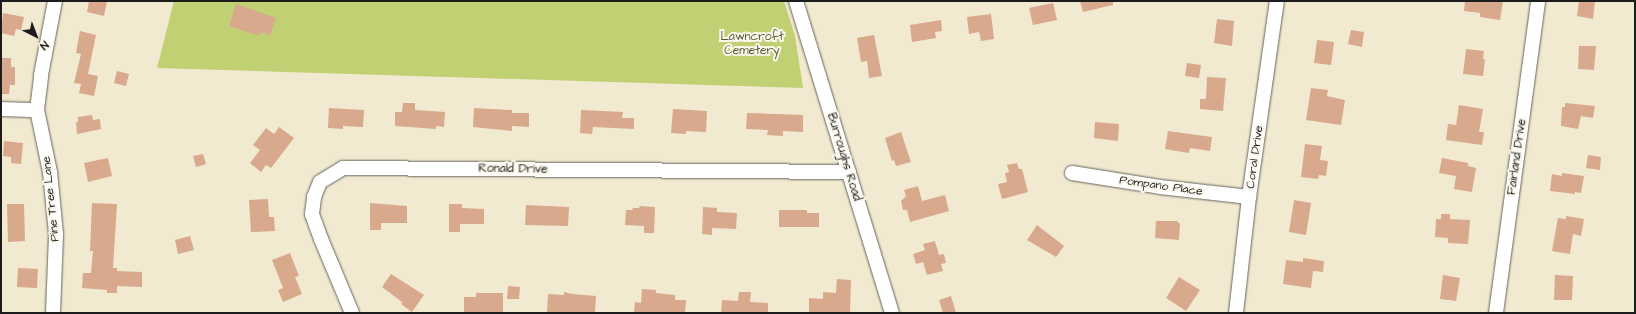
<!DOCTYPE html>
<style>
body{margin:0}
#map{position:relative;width:1636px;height:314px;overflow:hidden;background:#f1ead1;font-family:"Architects Daughter",sans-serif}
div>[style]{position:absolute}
.green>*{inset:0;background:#c0d073}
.building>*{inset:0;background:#d8a98c}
.roads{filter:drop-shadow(0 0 1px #67645b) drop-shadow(0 0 1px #67645b)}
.minor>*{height:14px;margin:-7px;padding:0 7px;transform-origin:7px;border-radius:7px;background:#fff}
span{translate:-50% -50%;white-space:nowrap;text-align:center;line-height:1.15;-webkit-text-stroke:4px #fbf7ec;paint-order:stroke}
.park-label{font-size:12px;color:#555b3a}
.street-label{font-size:12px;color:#1c1c1c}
.frame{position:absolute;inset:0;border:2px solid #1c1c1c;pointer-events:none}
.north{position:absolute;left:16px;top:16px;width:40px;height:40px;-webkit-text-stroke:3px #fbf7ec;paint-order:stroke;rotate:138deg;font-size:11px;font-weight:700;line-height:16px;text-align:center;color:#1c1c1c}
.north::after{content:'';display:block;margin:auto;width:14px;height:18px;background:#1c1c1c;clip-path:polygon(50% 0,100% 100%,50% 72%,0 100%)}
</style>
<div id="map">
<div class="green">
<i style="clip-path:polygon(174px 1px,784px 1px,795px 36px,803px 88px,157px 68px)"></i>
</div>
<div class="building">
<i style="clip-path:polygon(89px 1px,107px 1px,104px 16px,87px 12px)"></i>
<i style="clip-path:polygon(1080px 1px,1113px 1px,1113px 5px,1083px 12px)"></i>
<i style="clip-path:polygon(1465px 1px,1503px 1px,1500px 20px,1480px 17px,1480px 13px,1464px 11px)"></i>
<i style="clip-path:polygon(1579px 1px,1595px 1px,1593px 19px,1577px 16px)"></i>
<i style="clip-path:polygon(1053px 3px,1057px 20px,1033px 25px,1029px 8px)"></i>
<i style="clip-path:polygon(236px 4px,276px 18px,270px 35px,260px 32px,259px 36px,229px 26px)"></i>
<i style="clip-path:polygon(3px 13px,24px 17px,21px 30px,16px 29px,14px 36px,1px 33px)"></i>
<i style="clip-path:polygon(991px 14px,994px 39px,981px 41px,979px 32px,969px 34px,967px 17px)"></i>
<i style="clip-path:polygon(1217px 19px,1234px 21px,1232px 46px,1214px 43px)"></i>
<i style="clip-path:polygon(941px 20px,942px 31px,935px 32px,936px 38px,912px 42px,910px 25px)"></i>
<i style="clip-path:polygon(1351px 30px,1364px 32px,1362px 47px,1348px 44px)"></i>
<i style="clip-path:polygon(80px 31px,96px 35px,88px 74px,98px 76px,94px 96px,79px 93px,81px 84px,74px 83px,81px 54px,76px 53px)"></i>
<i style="clip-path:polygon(874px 35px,882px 76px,869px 78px,867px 61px,861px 62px,857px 38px)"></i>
<i style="clip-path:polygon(1317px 40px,1334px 42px,1331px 65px,1314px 63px)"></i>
<i style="clip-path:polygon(1579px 46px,1596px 46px,1594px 70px,1578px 69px)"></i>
<i style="clip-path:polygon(1466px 49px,1484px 51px,1483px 59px,1485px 59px,1483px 76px,1463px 74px)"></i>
<i style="clip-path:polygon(1px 58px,11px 58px,11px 67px,15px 67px,15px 85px,10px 85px,9px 94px,1px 94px)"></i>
<i style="clip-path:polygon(1187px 63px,1201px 65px,1199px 78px,1185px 76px)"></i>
<i style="clip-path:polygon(117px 71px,129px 74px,126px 86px,114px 83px)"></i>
<i style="clip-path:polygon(1207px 77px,1226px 78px,1223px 111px,1200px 109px,1200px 99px,1206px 99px)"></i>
<i style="clip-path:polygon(1311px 88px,1328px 90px,1327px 96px,1345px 100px,1341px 125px,1306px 120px)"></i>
<i style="clip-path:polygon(403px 103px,415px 103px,415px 110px,445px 112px,444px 127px,436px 126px,436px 129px,395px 126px,395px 112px,402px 112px)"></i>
<i style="clip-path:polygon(1565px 103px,1595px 106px,1593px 118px,1581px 116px,1578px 129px,1561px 126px,1562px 107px,1565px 107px)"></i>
<i style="clip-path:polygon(1459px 105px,1483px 109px,1479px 132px,1484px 132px,1482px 145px,1446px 140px,1448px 124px,1456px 125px)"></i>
<i style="clip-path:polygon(329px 108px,364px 110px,363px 127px,343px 126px,343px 129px,328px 128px)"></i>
<i style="clip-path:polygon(474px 108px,512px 110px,512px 113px,529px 113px,529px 127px,512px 126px,512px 131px,473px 127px)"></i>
<i style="clip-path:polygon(673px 109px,707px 111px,706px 132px,686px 131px,686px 134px,671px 133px)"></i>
<i style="clip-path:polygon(581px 110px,623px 112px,622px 118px,634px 118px,634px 129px,593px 127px,592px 134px,580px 133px)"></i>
<i style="clip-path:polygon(747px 113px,803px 115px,803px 132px,783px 131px,783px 136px,767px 135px,768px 130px,746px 129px)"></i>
<i style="clip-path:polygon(92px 115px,93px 120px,100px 119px,101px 129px,77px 134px,76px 122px,78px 122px,78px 117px)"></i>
<i style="clip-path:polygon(1095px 122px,1119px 124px,1118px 141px,1094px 138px)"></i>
<i style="clip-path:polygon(279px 127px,294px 138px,271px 168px,266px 165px,261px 172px,250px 163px,260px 150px,253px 145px,266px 128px,274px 134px)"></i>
<i style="clip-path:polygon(1168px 131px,1212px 137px,1210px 151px,1190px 148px,1189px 153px,1165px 149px)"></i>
<i style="clip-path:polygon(901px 132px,911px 162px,896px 166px,894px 160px,892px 161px,885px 138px)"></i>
<i style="clip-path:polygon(4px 141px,23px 143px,21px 164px,11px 163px,11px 157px,3px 156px)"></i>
<i style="clip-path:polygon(1305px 144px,1322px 146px,1320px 160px,1328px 161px,1326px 176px,1319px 175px,1318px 179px,1301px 177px)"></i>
<i style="clip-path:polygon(203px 154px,206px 164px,196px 167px,193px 156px)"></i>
<i style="clip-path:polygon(1588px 155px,1601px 157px,1600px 170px,1586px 168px)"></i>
<i style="clip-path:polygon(108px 158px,112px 176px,88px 182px,84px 163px)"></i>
<i style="clip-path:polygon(1442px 158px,1468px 163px,1468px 166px,1476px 168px,1472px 192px,1454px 189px,1456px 176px,1439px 173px)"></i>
<i style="clip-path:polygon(1017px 163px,1019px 169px,1022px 169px,1028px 192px,1002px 199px,998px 184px,1007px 182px,1005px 173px,1009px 172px,1007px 165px)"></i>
<i style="clip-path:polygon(1562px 173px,1584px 176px,1581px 193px,1575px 192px,1575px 194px,1550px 191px,1552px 174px,1562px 176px)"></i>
<i style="clip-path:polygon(918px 186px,922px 201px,945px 195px,949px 211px,910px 222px,907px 210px,903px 210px,901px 201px,906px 196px,904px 190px)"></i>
<i style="clip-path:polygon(268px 199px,269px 217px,274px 217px,275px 231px,251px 232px,249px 200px)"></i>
<i style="clip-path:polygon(1294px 200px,1311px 203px,1306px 235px,1289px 232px)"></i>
<i style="clip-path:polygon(92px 203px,117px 204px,113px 268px,117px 268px,117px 271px,142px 272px,142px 287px,117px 286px,117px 293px,107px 293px,107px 290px,82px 288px,83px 273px,91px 273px,93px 251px,90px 251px)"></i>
<i style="clip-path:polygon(370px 203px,407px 206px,407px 223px,381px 223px,381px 230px,370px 230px)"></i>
<i style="clip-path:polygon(7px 204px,24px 204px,25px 241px,8px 242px)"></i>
<i style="clip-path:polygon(449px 204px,462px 204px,462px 208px,484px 209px,484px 224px,460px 224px,460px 232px,449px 232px)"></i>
<i style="clip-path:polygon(526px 205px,569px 207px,568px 226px,525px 225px)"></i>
<i style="clip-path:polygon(640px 206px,655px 207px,654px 233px,644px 233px,644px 226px,625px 225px,626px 210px,632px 210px,633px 208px,639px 208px)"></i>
<i style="clip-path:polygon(703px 207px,717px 208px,717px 212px,737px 213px,736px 229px,712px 228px,712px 235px,702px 234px)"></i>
<i style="clip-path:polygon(779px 210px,807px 210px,807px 213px,819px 213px,819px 227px,779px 227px)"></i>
<i style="clip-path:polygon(1441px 214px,1450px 214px,1450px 219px,1470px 220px,1468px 244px,1448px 243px,1448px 238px,1435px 237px,1436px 219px,1441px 219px)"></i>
<i style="clip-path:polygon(1566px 216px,1584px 219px,1581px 236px,1573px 234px,1570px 254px,1552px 251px,1558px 218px,1566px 219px)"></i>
<i style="clip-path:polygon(1156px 221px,1177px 221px,1180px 224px,1179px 240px,1155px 238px)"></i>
<i style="clip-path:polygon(1037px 225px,1064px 246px,1056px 257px,1027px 240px)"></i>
<i style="clip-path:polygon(190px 236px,194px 250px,178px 254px,175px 240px)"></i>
<i style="clip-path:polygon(935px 241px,939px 255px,944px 254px,946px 263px,941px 264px,943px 271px,927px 275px,923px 262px,916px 264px,913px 254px,925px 250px,923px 244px)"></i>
<i style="clip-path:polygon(290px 253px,299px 276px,295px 277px,302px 294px,283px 302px,278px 290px,283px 288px,272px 260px)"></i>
<i style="clip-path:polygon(1303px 258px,1324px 261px,1323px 272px,1313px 271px,1311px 288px,1283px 284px,1286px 260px,1303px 262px)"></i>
<i style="clip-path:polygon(18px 268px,38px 269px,37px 288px,17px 287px)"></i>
<i style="clip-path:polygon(391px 274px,424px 295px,412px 312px,401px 304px,402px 302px,382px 287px)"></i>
<i style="clip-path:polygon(1443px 275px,1460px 278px,1456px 301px,1440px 299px)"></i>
<i style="clip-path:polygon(1555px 275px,1573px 276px,1572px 300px,1554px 300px)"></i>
<i style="clip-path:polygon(1179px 277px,1200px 290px,1186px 311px,1166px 298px)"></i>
<i style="clip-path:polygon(837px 279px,851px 280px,850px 313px,809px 313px,809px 298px,823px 299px,823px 292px,836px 293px)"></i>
<i style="clip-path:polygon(508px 286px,520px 287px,519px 299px,507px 299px)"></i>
<i style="clip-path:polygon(642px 289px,656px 290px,656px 293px,675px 295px,675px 300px,686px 300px,685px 313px,634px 313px,635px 302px,641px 303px)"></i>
<i style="clip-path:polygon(564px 292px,572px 294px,596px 296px,595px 313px,547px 313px,548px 294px,564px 295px)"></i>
<i style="clip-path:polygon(739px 292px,751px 292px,750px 302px,768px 303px,768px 313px,721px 313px,722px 300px,738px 301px)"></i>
<i style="clip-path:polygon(476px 293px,503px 293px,503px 313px,464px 313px,464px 297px,476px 297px)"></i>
<i style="clip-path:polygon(951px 296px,956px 313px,943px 313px,939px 300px)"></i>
</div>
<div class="roads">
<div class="minor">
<i style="left:796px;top:1px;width:326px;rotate:72.9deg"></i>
<i style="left:1px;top:109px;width:36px;rotate:2deg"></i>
<i style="left:1072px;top:173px;width:89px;rotate:9deg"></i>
<i style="left:1160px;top:187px;width:90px;rotate:6.4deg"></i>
<i style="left:53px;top:313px;width:79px;rotate:-87.8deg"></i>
<i style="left:56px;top:234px;width:62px;rotate:-95.5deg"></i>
<i style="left:50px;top:172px;width:63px;rotate:-101.8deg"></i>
<i style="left:37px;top:110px;width:35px;rotate:-83deg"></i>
<i style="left:41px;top:75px;width:75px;rotate:-79.3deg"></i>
<i style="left:352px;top:313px;width:80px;rotate:-112.7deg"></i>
<i style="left:321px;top:239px;width:27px;rotate:-110deg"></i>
<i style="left:312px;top:214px;width:17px;rotate:-83deg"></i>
<i style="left:314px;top:197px;width:16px;rotate:-68deg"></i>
<i style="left:320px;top:182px;width:27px;rotate:-31deg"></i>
<i style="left:343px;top:168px;width:506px;rotate:0.45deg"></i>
<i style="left:1236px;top:313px;width:117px;rotate:-83.6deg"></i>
<i style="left:1249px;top:197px;width:198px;rotate:-81.9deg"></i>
<i style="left:1496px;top:313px;width:315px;rotate:-82.3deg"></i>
</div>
</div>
<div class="park-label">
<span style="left:752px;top:44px">Lawncroft<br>Cemetery</span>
</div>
<div class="street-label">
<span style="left:844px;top:157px;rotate:73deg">Burroughs Road</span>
<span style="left:1255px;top:157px;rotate:-82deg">Coral Drive</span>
<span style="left:1517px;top:157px;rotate:-82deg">Fairland Drive</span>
<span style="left:513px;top:169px;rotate:1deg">Ronald Drive</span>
<span style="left:1161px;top:186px;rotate:8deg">Pompano Place</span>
<span style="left:51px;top:199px;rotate:-96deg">Pine Tree Lane</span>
</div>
<div class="frame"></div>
<div class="north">N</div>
</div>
